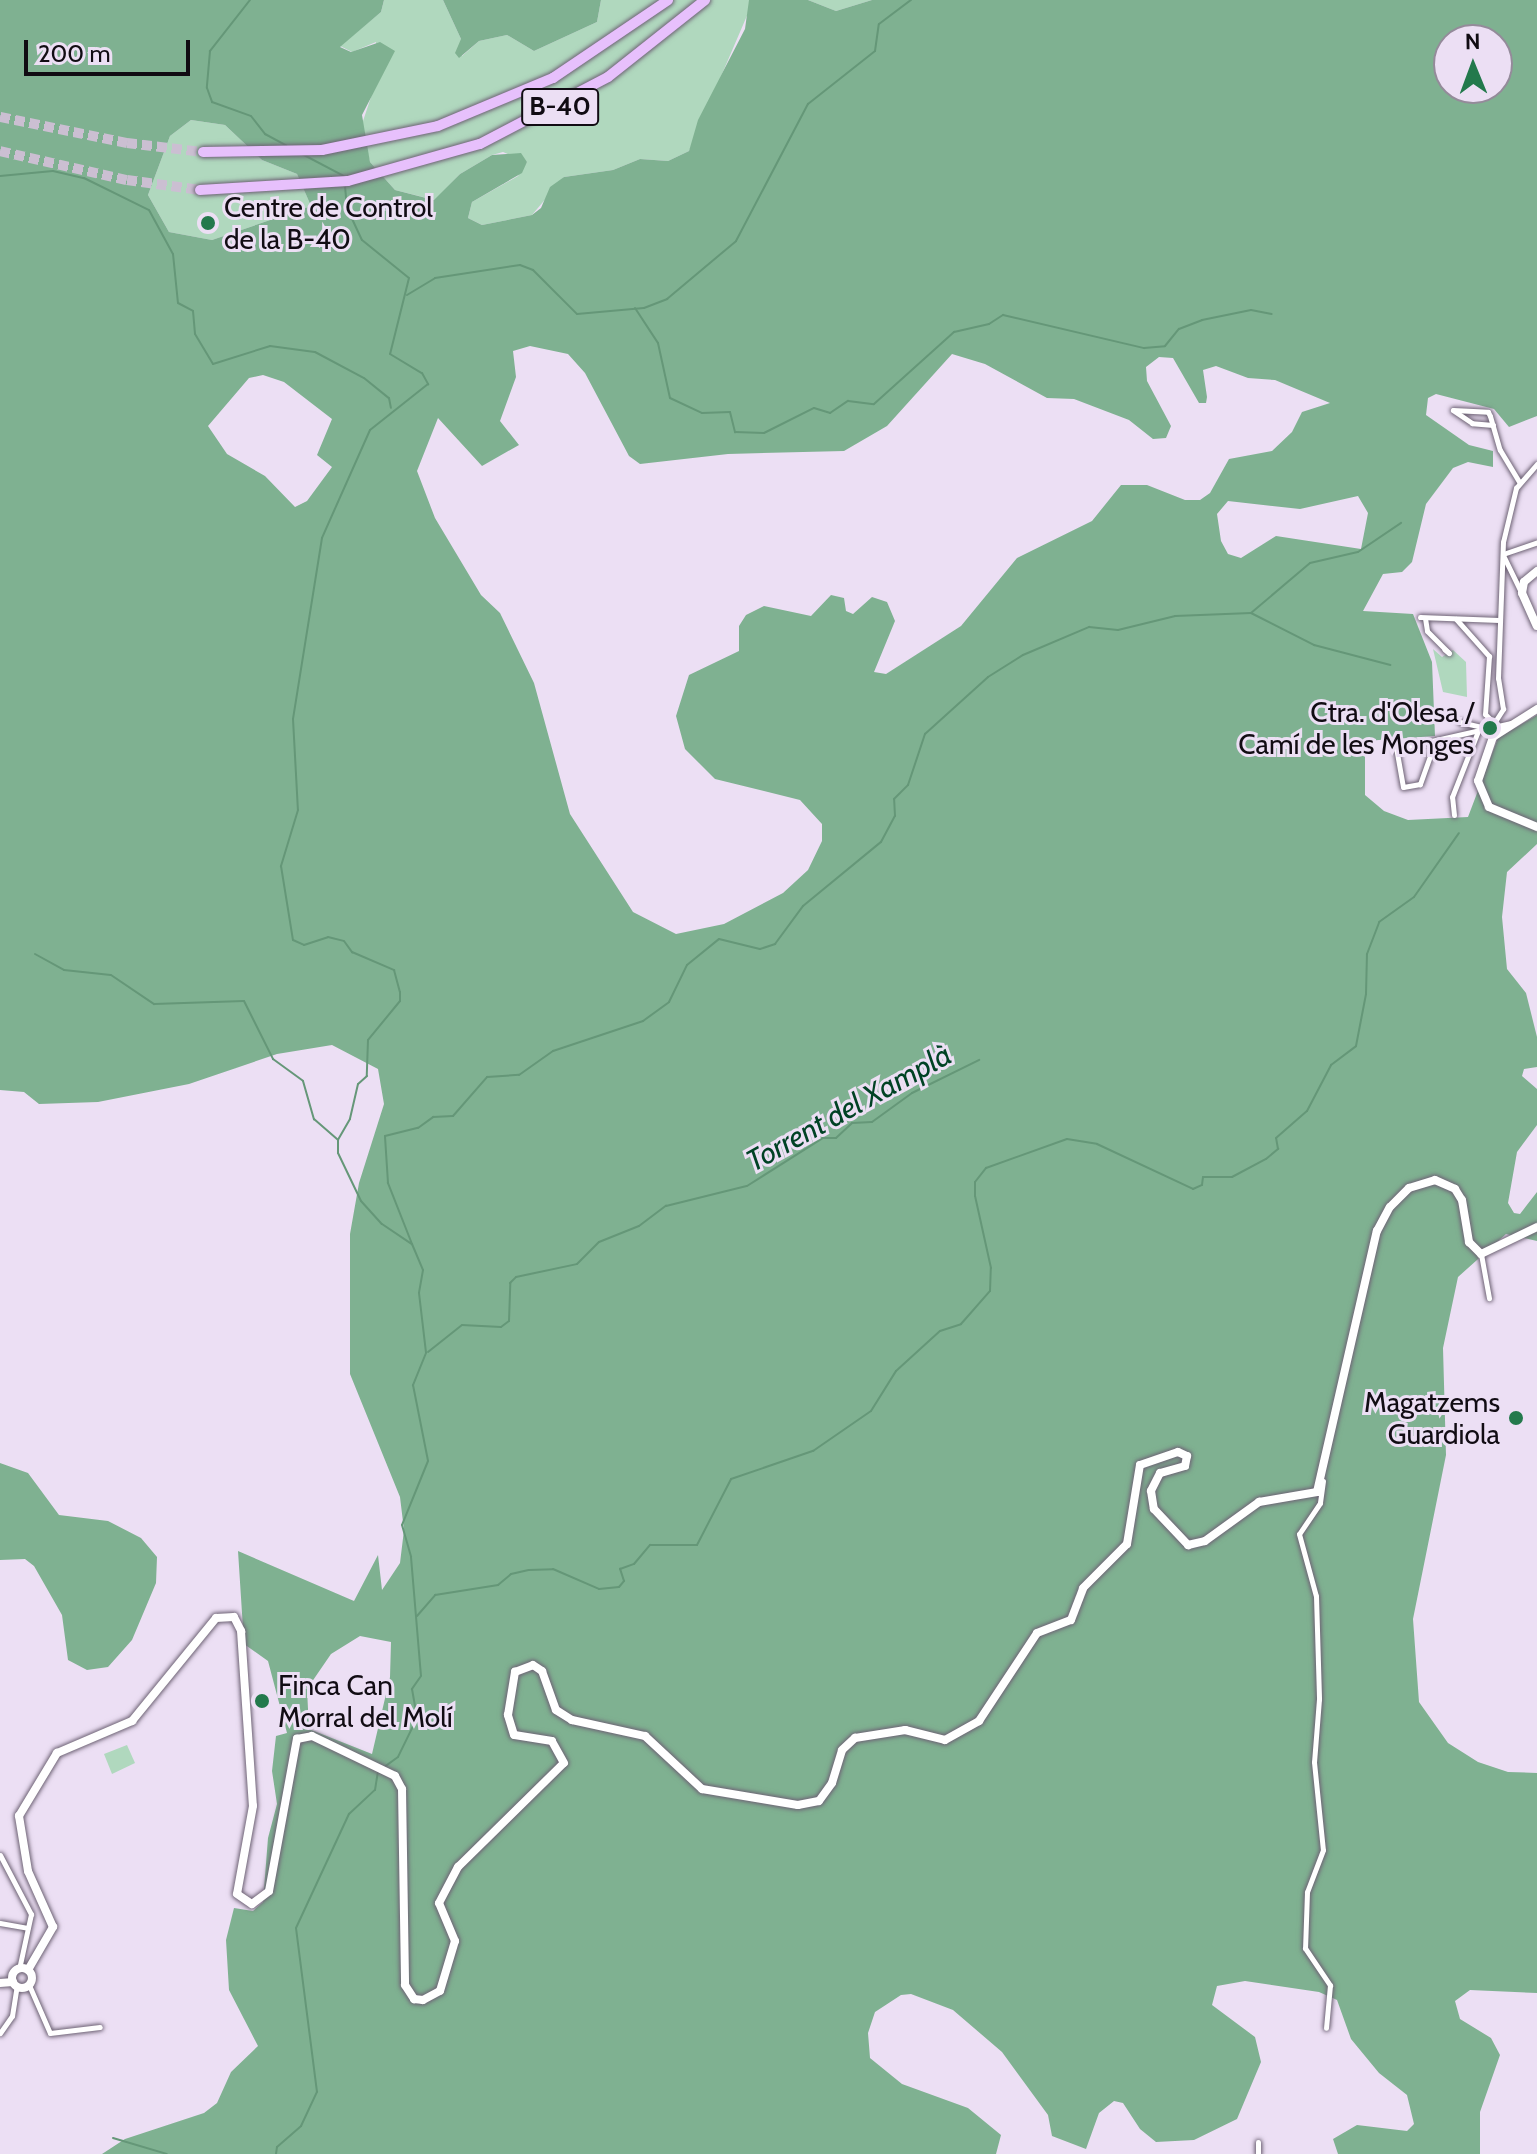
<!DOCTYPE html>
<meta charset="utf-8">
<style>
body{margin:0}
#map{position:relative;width:1537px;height:2154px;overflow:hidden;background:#ecdff4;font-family:Cabin,sans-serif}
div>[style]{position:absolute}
.green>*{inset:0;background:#b0d8be}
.forest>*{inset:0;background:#7fb191}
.stream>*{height:2px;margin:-1px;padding:0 1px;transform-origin:1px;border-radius:1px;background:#659778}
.highway-tunnel>*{height:10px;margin-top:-5px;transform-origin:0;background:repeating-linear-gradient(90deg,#cbbfd2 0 10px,transparent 0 15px)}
.roads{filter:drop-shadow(0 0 2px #6e6375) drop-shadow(0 0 2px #6e6375)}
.street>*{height:5px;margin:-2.5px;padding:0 2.5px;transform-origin:2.5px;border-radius:2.5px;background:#fff}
.secondary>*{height:8px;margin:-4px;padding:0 4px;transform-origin:4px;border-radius:4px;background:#fff}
.secondary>.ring{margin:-4px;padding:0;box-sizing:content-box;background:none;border:8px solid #fff;border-radius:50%}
.highway>*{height:10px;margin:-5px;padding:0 5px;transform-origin:5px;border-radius:5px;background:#e7c0fc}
.dots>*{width:22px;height:22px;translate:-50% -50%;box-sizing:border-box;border:4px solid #ecdff4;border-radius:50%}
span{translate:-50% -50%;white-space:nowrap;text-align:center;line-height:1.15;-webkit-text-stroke:6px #ecdff4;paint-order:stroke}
.shield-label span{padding:2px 6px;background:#ecdff4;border:2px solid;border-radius:6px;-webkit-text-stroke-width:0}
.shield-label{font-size:26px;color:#110c13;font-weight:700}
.poi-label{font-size:28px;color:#110c13}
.left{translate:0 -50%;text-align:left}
.right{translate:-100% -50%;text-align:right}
.water-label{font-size:30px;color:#004224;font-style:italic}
.north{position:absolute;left:1433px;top:24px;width:80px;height:80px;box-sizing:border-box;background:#ecdff4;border:2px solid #948b9a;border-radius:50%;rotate:359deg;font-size:22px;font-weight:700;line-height:32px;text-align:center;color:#110c13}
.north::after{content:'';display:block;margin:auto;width:28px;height:36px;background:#23794c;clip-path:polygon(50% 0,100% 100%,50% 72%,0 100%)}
.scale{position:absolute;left:24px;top:40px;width:166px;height:36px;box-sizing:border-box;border:4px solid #110c13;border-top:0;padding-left:10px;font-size:24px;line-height:28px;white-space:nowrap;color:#110c13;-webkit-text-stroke:6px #ecdff4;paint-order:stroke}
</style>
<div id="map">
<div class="green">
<i style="clip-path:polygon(384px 0,443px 0,461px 39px,462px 56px,479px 41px,507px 35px,534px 51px,597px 22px,601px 0,749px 0,749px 11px,689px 151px,668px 161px,640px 159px,613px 170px,564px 177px,532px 215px,482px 225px,468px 218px,472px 202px,518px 176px,527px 162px,503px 152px,492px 155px,460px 174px,435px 200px,395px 190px,370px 162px,361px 127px,374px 88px,376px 42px,352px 52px,340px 46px,381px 12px)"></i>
<i style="clip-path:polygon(808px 0,872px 0,836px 11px)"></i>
<i style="clip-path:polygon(191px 120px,225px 125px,262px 160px,297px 174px,311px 206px,212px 240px,169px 232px,148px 195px,170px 136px)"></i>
<i style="clip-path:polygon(1433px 649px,1442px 657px,1453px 650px,1466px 662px,1467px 697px,1443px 692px)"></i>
<i style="clip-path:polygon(127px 1745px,135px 1763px,112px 1774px,104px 1754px)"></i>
</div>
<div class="forest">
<i style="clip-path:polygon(evenodd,0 0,384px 0,381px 12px,340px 47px,351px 52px,380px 42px,395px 51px,362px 115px,370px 162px,395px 190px,434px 200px,460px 174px,492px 155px,521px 153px,527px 162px,522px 173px,472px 202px,468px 218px,482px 225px,532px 215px,541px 208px,550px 187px,564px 177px,613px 170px,640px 159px,668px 161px,689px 151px,698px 120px,745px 29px,749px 0,808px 0,836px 11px,872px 0,1537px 0,1537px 416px,1509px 427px,1494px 409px,1436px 394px,1428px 398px,1426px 415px,1469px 445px,1493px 451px,1493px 467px,1468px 462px,1453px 468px,1426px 504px,1412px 562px,1402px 572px,1383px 574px,1363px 611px,1413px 614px,1432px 662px,1435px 736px,1365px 741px,1365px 795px,1384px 811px,1408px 820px,1468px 817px,1498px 738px,1537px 715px,1537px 844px,1507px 872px,1502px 917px,1507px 969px,1526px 993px,1537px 1037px,1537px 1067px,1524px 1069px,1522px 1076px,1537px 1089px,1537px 1125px,1517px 1152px,1508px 1203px,1514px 1213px,1520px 1214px,1537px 1192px,1537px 1241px,1506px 1234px,1458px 1277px,1443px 1348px,1446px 1455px,1413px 1619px,1419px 1702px,1448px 1743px,1478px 1762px,1508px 1772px,1537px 1773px,1537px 1993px,1470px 1990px,1455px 2001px,1460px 2019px,1491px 2038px,1500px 2055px,1480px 2112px,1480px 2154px,1338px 2154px,1333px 2139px,1357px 2125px,1407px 2131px,1414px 2124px,1407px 2095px,1379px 2073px,1351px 2039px,1337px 2000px,1319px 1992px,1245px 1981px,1217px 1986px,1212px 2005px,1255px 2037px,1261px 2062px,1237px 2119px,1194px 2140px,1156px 2142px,1140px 2129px,1123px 2103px,1114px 2101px,1099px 2113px,1086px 2149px,1052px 2136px,1048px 2115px,1002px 2052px,953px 2010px,911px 1994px,901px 1995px,875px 2012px,868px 2033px,870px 2058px,902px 2084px,968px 2108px,1001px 2135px,996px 2154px,102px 2154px,125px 2139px,204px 2113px,217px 2103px,231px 2072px,258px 2046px,229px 1990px,226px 1940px,234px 1908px,253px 1911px,263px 1902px,268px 1838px,277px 1804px,272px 1771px,276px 1736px,287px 1733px,268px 1661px,244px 1644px,238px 1551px,354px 1601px,378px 1555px,382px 1590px,400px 1563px,404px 1530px,400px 1497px,350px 1374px,350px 1234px,359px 1183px,384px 1104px,378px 1069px,332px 1045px,277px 1054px,189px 1084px,98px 1102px,39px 1104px,24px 1092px,0 1090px,0 0,1449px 40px,1497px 40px,1497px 88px,1449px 88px,1449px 40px,0 0,191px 120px,225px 125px,262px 160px,297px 174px,311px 206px,212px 240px,169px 232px,148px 195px,170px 136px,191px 120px,0 0,530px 346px,568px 354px,585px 373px,629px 456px,640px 464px,728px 454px,844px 451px,887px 426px,952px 354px,985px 364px,1047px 398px,1074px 399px,1129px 420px,1153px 439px,1166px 438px,1171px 426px,1147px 381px,1146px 367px,1159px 357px,1173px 358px,1199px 403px,1206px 403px,1207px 397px,1203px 370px,1216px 366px,1248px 378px,1275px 380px,1330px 403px,1302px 412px,1292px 432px,1272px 451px,1229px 459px,1210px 493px,1200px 500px,1185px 500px,1147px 485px,1121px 485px,1092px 521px,1017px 558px,961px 626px,886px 674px,874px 672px,895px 621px,887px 602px,872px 597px,853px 614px,846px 611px,844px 598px,831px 595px,811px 616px,764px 606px,746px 615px,739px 626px,739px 651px,689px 675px,676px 716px,685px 749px,715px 779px,800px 800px,822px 824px,822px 841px,808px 870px,783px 893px,724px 924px,676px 934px,633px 912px,570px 814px,534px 683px,500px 613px,481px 595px,435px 518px,417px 471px,438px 418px,482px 466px,519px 445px,500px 421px,516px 377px,513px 351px,530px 346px,0 0,263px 375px,284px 382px,332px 419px,317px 455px,332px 467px,307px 501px,295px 507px,265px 476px,227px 454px,208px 426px,249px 378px,263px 375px,0 0,1358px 496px,1368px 513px,1361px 549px,1276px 536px,1241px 558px,1228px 554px,1221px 541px,1217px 514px,1228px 501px,1300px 509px,1358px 496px,0 0,360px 1636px,391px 1642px,390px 1677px,372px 1754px,309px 1729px,307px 1689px,331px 1654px,360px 1636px)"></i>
<i style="clip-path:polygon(443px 0,601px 0,597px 22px,534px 51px,507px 35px,479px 41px,459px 58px,455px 53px,461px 39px)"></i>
<i style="clip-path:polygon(0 1463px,28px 1473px,59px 1515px,108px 1521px,141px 1538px,157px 1557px,156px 1583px,132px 1640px,108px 1667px,87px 1670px,68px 1660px,62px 1615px,34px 1566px,25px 1559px,0 1560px)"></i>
</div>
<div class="stream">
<i style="left:250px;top:0;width:65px;rotate:128.1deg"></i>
<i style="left:210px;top:51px;width:37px;rotate:95deg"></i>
<i style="left:207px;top:88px;width:15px;rotate:70deg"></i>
<i style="left:212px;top:102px;width:41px;rotate:19.7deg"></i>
<i style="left:251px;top:116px;width:23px;rotate:52deg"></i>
<i style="left:265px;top:134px;width:24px;rotate:28deg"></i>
<i style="left:302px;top:154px;width:47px;rotate:27.6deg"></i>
<i style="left:0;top:176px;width:53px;rotate:-5.4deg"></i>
<i style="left:53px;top:171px;width:32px;rotate:13deg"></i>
<i style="left:84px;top:178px;width:72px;rotate:26.2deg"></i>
<i style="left:149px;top:210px;width:50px;rotate:61.4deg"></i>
<i style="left:173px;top:254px;width:49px;rotate:84.2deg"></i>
<i style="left:178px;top:303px;width:17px;rotate:28deg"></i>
<i style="left:193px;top:311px;width:23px;rotate:85deg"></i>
<i style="left:195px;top:334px;width:35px;rotate:59deg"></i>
<i style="left:213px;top:364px;width:60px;rotate:-17.5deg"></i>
<i style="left:270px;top:346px;width:45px;rotate:7.6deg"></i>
<i style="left:315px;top:352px;width:55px;rotate:28deg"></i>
<i style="left:364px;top:378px;width:32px;rotate:39deg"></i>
<i style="left:389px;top:398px;width:10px;rotate:79deg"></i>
<i style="left:345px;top:186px;width:22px;rotate:85deg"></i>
<i style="left:347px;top:208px;width:35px;rotate:65deg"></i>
<i style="left:362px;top:240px;width:60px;rotate:39deg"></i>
<i style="left:409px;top:278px;width:78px;rotate:104deg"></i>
<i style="left:390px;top:354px;width:37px;rotate:31deg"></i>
<i style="left:422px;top:373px;width:13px;rotate:61deg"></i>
<i style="left:428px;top:384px;width:74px;rotate:141.6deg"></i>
<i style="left:370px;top:430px;width:118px;rotate:114deg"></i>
<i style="left:322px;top:538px;width:183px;rotate:99.1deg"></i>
<i style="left:293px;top:719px;width:91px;rotate:86.9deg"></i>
<i style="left:298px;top:810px;width:59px;rotate:106.9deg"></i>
<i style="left:281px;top:866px;width:75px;rotate:80.8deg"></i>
<i style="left:293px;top:940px;width:12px;rotate:24deg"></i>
<i style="left:304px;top:945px;width:25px;rotate:-18deg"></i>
<i style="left:328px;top:937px;width:16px;rotate:14deg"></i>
<i style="left:344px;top:941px;width:14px;rotate:54deg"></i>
<i style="left:352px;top:952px;width:46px;rotate:23.2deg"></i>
<i style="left:394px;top:970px;width:23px;rotate:75deg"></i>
<i style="left:400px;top:992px;width:9px;rotate:90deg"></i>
<i style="left:400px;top:1001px;width:50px;rotate:129.4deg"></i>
<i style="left:368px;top:1040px;width:36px;rotate:92deg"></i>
<i style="left:367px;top:1076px;width:12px;rotate:138deg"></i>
<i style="left:358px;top:1084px;width:36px;rotate:103deg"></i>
<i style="left:350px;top:1119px;width:24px;rotate:120deg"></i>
<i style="left:338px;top:1140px;width:13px;rotate:90deg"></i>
<i style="left:338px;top:1153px;width:53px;rotate:64.4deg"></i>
<i style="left:361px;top:1201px;width:31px;rotate:48deg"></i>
<i style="left:382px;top:1224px;width:36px;rotate:34deg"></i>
<i style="left:412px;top:1244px;width:28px;rotate:67deg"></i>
<i style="left:423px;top:1270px;width:23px;rotate:100deg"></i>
<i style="left:419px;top:1293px;width:60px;rotate:83.3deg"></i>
<i style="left:426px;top:1353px;width:35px;rotate:112deg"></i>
<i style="left:413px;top:1385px;width:77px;rotate:78.8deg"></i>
<i style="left:428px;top:1461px;width:69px;rotate:112.1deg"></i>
<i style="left:402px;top:1525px;width:33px;rotate:74deg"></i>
<i style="left:411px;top:1557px;width:119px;rotate:85.2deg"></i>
<i style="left:421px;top:1676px;width:16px;rotate:125deg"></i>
<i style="left:412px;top:1689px;width:29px;rotate:80deg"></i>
<i style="left:417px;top:1718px;width:43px;rotate:116deg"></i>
<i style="left:398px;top:1757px;width:19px;rotate:144deg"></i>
<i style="left:407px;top:295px;width:33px;rotate:-31deg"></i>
<i style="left:435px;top:278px;width:86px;rotate:-8.7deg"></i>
<i style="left:520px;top:265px;width:14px;rotate:21deg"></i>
<i style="left:533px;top:270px;width:62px;rotate:45deg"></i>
<i style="left:577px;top:314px;width:67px;rotate:-5.1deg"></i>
<i style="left:644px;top:308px;width:25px;rotate:-21deg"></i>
<i style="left:667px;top:299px;width:90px;rotate:-40deg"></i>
<i style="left:736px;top:241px;width:155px;rotate:-62.3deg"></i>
<i style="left:808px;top:104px;width:85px;rotate:-38.3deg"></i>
<i style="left:875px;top:51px;width:27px;rotate:-82deg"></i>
<i style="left:879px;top:24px;width:40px;rotate:-37deg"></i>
<i style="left:635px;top:308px;width:42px;rotate:56.7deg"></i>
<i style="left:658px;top:343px;width:56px;rotate:77.7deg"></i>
<i style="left:670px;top:398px;width:35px;rotate:25deg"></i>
<i style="left:702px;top:413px;width:28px;rotate:-2deg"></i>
<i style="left:730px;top:412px;width:21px;rotate:76deg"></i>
<i style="left:735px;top:432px;width:29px;rotate:2deg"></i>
<i style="left:764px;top:433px;width:56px;rotate:-26.6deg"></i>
<i style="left:814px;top:408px;width:17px;rotate:17deg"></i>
<i style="left:830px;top:413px;width:22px;rotate:-34deg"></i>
<i style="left:848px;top:401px;width:26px;rotate:7deg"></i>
<i style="left:874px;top:404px;width:108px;rotate:-42deg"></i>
<i style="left:954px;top:332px;width:36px;rotate:-13deg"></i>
<i style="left:989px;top:324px;width:17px;rotate:-33deg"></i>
<i style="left:1003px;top:315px;width:145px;rotate:13.2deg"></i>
<i style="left:1144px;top:348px;width:21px;rotate:-5deg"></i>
<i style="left:1165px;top:346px;width:22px;rotate:-51deg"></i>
<i style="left:1179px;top:329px;width:25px;rotate:-21deg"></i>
<i style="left:1202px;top:320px;width:50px;rotate:-11.5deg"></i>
<i style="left:1251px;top:310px;width:21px;rotate:11deg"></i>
<i style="left:1251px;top:613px;width:71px;rotate:26.9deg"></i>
<i style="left:1314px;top:645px;width:79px;rotate:14.7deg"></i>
<i style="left:35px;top:954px;width:33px;rotate:29deg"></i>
<i style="left:64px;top:970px;width:47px;rotate:6.1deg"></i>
<i style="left:111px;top:975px;width:52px;rotate:34deg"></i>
<i style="left:154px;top:1004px;width:90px;rotate:-1.9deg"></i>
<i style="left:244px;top:1001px;width:65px;rotate:63.4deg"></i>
<i style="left:273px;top:1059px;width:37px;rotate:36deg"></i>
<i style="left:303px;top:1081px;width:40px;rotate:74deg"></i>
<i style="left:314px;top:1119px;width:32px;rotate:41deg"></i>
<i style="left:412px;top:1244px;width:66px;rotate:-111.5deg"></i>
<i style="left:388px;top:1183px;width:47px;rotate:-93.7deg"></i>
<i style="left:385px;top:1136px;width:34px;rotate:-14deg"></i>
<i style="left:418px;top:1128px;width:19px;rotate:-36deg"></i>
<i style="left:433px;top:1117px;width:20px;rotate:-3deg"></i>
<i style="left:453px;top:1116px;width:52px;rotate:-48.9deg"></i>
<i style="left:487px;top:1077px;width:32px;rotate:-4deg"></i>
<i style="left:519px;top:1075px;width:42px;rotate:-35.2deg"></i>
<i style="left:553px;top:1051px;width:95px;rotate:-18.4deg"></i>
<i style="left:643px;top:1021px;width:32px;rotate:-36deg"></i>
<i style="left:669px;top:1002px;width:41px;rotate:-64.1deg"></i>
<i style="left:687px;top:965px;width:41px;rotate:-39.1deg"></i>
<i style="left:719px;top:939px;width:42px;rotate:13.7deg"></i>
<i style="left:760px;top:949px;width:16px;rotate:-18deg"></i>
<i style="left:775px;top:944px;width:47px;rotate:-53.6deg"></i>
<i style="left:803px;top:906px;width:101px;rotate:-39.4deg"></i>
<i style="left:881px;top:842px;width:30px;rotate:-62deg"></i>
<i style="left:895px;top:816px;width:17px;rotate:-93deg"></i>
<i style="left:894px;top:799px;width:20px;rotate:-45deg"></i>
<i style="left:908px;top:785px;width:54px;rotate:-71.6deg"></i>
<i style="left:925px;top:734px;width:85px;rotate:-42.1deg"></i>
<i style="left:988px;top:677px;width:41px;rotate:-32.2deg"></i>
<i style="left:1023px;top:655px;width:72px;rotate:-23deg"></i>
<i style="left:1089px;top:627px;width:29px;rotate:6deg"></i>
<i style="left:1118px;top:630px;width:59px;rotate:-13.8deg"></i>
<i style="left:1175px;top:616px;width:76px;rotate:-2.3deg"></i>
<i style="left:1251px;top:613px;width:77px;rotate:-40.3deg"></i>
<i style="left:1310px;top:563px;width:49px;rotate:-12.9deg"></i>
<i style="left:1358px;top:552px;width:52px;rotate:-34deg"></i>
<i style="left:428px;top:1352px;width:43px;rotate:-38.5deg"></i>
<i style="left:462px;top:1325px;width:39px;rotate:3deg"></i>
<i style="left:501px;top:1327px;width:10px;rotate:-37deg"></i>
<i style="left:509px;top:1321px;width:38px;rotate:-88deg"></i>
<i style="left:510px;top:1283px;width:8px;rotate:-45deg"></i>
<i style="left:516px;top:1277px;width:62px;rotate:-12deg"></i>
<i style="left:577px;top:1264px;width:31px;rotate:-45deg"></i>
<i style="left:599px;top:1242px;width:43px;rotate:-21.8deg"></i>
<i style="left:639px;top:1226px;width:34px;rotate:-37deg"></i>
<i style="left:666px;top:1206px;width:83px;rotate:-13.9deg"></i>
<i style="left:747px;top:1186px;width:90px;rotate:-32.3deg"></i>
<i style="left:823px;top:1138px;width:13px"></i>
<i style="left:836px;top:1138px;width:22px;rotate:-43deg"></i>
<i style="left:852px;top:1123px;width:20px;rotate:-3deg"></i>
<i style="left:872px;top:1122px;width:49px;rotate:-35.9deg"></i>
<i style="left:912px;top:1093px;width:75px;rotate:-26.2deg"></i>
<i style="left:417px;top:1616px;width:28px;rotate:-49deg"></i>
<i style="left:435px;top:1595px;width:64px;rotate:-9deg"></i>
<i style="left:498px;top:1585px;width:17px;rotate:-40deg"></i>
<i style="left:511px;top:1574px;width:18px;rotate:-13deg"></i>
<i style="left:529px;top:1570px;width:24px;rotate:-2deg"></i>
<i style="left:553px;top:1569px;width:50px;rotate:23.5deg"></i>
<i style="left:599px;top:1589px;width:20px;rotate:-6deg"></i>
<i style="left:619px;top:1587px;width:8px;rotate:-50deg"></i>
<i style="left:624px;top:1581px;width:13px;rotate:-108deg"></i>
<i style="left:620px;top:1569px;width:15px;rotate:-20deg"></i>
<i style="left:634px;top:1564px;width:25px;rotate:-50deg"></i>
<i style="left:650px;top:1545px;width:47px"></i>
<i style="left:697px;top:1545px;width:74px;rotate:-62.7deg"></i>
<i style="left:731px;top:1479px;width:87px;rotate:-18.9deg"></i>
<i style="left:813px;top:1451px;width:70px;rotate:-34.6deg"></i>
<i style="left:871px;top:1411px;width:47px;rotate:-58deg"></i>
<i style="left:896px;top:1371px;width:59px;rotate:-42.3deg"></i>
<i style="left:940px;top:1331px;width:22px;rotate:-18deg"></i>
<i style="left:961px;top:1324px;width:44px;rotate:-48.7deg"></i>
<i style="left:990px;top:1291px;width:23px;rotate:-88deg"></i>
<i style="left:991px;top:1268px;width:74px;rotate:-102.5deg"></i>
<i style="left:975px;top:1196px;width:14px;rotate:-90deg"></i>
<i style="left:975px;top:1182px;width:18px;rotate:-52deg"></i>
<i style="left:986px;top:1168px;width:86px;rotate:-19.7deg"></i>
<i style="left:1067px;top:1139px;width:30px;rotate:9deg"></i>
<i style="left:1097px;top:1144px;width:106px;rotate:25.1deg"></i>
<i style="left:1193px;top:1189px;width:10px;rotate:-24deg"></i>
<i style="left:1202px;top:1185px;width:8px;rotate:-83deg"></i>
<i style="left:1203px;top:1177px;width:29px"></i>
<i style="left:1232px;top:1177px;width:38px;rotate:-28deg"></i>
<i style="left:1266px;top:1159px;width:16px;rotate:-40deg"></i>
<i style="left:1278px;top:1149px;width:11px;rotate:-100deg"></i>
<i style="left:1276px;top:1138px;width:41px;rotate:-41.1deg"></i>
<i style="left:1307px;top:1111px;width:52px;rotate:-62.4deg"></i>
<i style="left:1331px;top:1065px;width:31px;rotate:-37deg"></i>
<i style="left:1356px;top:1046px;width:53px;rotate:-79.1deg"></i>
<i style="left:1366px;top:994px;width:40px;rotate:-88.6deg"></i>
<i style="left:1367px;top:954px;width:34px;rotate:-69deg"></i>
<i style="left:1379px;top:922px;width:43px;rotate:-35.5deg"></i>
<i style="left:1414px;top:897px;width:78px;rotate:-54.9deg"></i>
<i style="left:113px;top:2138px;width:56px;rotate:16.5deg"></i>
<i style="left:276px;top:2154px;width:7px;rotate:-82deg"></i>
<i style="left:277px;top:2147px;width:32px;rotate:-41deg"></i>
<i style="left:301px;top:2126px;width:38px;rotate:-65deg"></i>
<i style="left:317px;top:2092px;width:165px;rotate:-97.3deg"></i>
<i style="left:296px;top:1928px;width:126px;rotate:-65.1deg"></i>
<i style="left:349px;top:1814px;width:35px;rotate:-43deg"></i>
<i style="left:375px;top:1790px;width:18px;rotate:-81deg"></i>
</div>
<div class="highway-tunnel">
<i style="left:0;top:117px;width:130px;rotate:11.6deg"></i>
<i style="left:127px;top:143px;width:77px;rotate:6.8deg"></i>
<i style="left:0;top:151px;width:130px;rotate:12.9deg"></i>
<i style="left:127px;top:180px;width:74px;rotate:7.8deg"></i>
</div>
<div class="roads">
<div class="street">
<i style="left:1493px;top:425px;width:21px;rotate:-175deg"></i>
<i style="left:1472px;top:423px;width:23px;rotate:-146deg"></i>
<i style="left:1453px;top:410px;width:35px;rotate:3deg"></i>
<i style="left:1488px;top:412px;width:4px;rotate:63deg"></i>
<i style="left:1490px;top:416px;width:35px;rotate:74deg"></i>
<i style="left:1500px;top:450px;width:37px;rotate:59deg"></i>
<i style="left:1503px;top:554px;width:36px;rotate:-19deg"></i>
<i style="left:1503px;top:555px;width:41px;rotate:64.1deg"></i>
<i style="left:1420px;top:617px;width:79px;rotate:2.2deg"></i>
<i style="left:1425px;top:618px;width:13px;rotate:81deg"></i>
<i style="left:1427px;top:631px;width:31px;rotate:45deg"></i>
<i style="left:1449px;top:653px;width:6px;rotate:-141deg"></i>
<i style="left:1456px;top:619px;width:50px;rotate:48.3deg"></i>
<i style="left:1489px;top:656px;width:58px;rotate:93.9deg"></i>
<i style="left:1485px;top:714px;width:11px;rotate:45deg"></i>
<i style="left:1460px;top:722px;width:23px;rotate:13deg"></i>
<i style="left:1494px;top:723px;width:17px;rotate:-57deg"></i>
<i style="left:1503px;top:709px;width:31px;rotate:-99deg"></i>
<i style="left:1498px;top:678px;width:136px;rotate:-87.9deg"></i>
<i style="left:1503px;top:542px;width:56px;rotate:-76.5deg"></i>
<i style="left:1516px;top:488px;width:32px;rotate:-49deg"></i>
<i style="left:1435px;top:742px;width:45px;rotate:109.7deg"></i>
<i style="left:1420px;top:784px;width:17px;rotate:170deg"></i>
<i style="left:1403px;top:787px;width:39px;rotate:-100deg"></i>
<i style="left:1396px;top:749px;width:117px;rotate:-12.8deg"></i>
<i style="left:1454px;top:815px;width:18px;rotate:-96deg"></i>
<i style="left:1452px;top:797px;width:71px;rotate:-68.5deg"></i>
<i style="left:1481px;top:1254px;width:45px;rotate:79.7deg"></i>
<i style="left:1323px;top:1481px;width:22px;rotate:98deg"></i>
<i style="left:1320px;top:1503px;width:37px;rotate:124deg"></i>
<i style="left:1299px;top:1534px;width:64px;rotate:74.7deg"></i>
<i style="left:1316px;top:1596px;width:103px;rotate:88.3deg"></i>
<i style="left:1319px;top:1699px;width:63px;rotate:94.5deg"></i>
<i style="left:1314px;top:1762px;width:88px;rotate:84.2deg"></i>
<i style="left:1323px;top:1850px;width:45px;rotate:110.9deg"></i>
<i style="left:1307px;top:1892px;width:56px;rotate:92deg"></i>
<i style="left:1305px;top:1948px;width:45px;rotate:56deg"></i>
<i style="left:1330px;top:1985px;width:43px;rotate:95.3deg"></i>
<i style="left:0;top:1855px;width:67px;rotate:62.3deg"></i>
<i style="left:31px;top:1914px;width:56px;rotate:102.3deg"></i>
<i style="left:0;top:1923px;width:28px;rotate:10deg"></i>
<i style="left:29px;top:1985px;width:52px;rotate:66.4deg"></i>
<i style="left:50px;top:2033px;width:50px;rotate:-6.8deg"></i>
<i style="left:0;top:2033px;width:21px;rotate:-55deg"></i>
<i style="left:12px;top:2016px;width:30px;rotate:-81deg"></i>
<i style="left:1258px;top:2142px;width:12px;rotate:90deg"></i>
</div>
<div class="secondary">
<i style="left:1537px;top:571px;width:17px;rotate:140deg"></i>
<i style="left:1524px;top:582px;width:11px;rotate:100deg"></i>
<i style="left:1522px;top:593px;width:36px;rotate:66deg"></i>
<i style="left:1537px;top:709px;width:52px;rotate:147.5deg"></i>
<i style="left:1493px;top:737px;width:46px;rotate:108.8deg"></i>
<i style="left:1478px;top:781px;width:28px;rotate:67deg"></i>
<i style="left:1489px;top:807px;width:52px;rotate:22.6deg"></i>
<i class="ring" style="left:12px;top:1968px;width:12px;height:12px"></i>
<i style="left:28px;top:1970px;width:50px;rotate:-59.8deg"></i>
<i style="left:53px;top:1927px;width:61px;rotate:-114.1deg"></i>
<i style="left:28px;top:1871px;width:56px;rotate:-99.3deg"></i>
<i style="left:19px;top:1816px;width:74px;rotate:-58.9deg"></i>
<i style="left:57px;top:1753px;width:82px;rotate:-23.1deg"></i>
<i style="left:132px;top:1721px;width:133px;rotate:-50.8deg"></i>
<i style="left:216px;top:1618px;width:18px;rotate:-3deg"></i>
<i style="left:234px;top:1617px;width:16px;rotate:63deg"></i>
<i style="left:241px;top:1631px;width:175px;rotate:86.1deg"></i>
<i style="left:253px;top:1806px;width:89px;rotate:100.3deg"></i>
<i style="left:237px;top:1894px;width:18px;rotate:34deg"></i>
<i style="left:252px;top:1904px;width:21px;rotate:-37deg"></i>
<i style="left:269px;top:1891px;width:155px;rotate:-79.6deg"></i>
<i style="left:297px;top:1739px;width:15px;rotate:-11deg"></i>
<i style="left:312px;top:1736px;width:92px;rotate:25.7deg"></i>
<i style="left:395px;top:1776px;width:15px;rotate:62deg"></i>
<i style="left:402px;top:1789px;width:196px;rotate:89.1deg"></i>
<i style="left:405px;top:1985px;width:17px;rotate:57deg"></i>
<i style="left:414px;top:1999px;width:9px;rotate:6deg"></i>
<i style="left:423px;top:2000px;width:19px;rotate:-28deg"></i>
<i style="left:440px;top:1991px;width:52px;rotate:-73.3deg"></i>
<i style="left:455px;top:1941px;width:41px;rotate:-112.8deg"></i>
<i style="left:439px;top:1903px;width:41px;rotate:-62.2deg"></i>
<i style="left:458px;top:1867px;width:148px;rotate:-44.5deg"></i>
<i style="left:564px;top:1763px;width:25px;rotate:-119deg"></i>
<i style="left:552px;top:1741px;width:38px;rotate:-171deg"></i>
<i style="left:514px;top:1735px;width:21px;rotate:-107deg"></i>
<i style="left:508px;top:1715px;width:44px;rotate:-80.8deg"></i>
<i style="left:515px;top:1672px;width:19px;rotate:-21deg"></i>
<i style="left:533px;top:1665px;width:11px;rotate:34deg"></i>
<i style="left:542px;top:1671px;width:41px;rotate:70.3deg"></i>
<i style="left:556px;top:1710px;width:19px;rotate:32deg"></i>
<i style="left:572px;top:1720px;width:75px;rotate:12.4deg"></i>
<i style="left:645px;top:1736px;width:78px;rotate:42.9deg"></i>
<i style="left:702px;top:1789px;width:97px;rotate:9.5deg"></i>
<i style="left:798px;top:1805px;width:21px;rotate:-11deg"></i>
<i style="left:819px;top:1801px;width:22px;rotate:-54deg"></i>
<i style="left:832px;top:1783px;width:34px;rotate:-73deg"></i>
<i style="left:842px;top:1750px;width:18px;rotate:-43deg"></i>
<i style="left:855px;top:1738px;width:51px;rotate:-9.1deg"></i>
<i style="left:905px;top:1730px;width:41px;rotate:14deg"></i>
<i style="left:945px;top:1740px;width:39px;rotate:-29deg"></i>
<i style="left:979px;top:1721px;width:105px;rotate:-56.6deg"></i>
<i style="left:1037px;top:1633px;width:36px;rotate:-21deg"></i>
<i style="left:1071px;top:1620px;width:34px;rotate:-69deg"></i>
<i style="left:1083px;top:1588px;width:62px;rotate:-45deg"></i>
<i style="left:1127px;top:1544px;width:80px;rotate:-80.7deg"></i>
<i style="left:1140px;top:1465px;width:40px;rotate:-18.9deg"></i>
<i style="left:1178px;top:1452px;width:10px;rotate:24deg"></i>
<i style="left:1187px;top:1456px;width:10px;rotate:101deg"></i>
<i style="left:1185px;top:1466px;width:26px;rotate:164deg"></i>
<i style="left:1160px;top:1473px;width:20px;rotate:117deg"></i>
<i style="left:1151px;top:1491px;width:18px;rotate:81deg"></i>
<i style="left:1154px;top:1509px;width:50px;rotate:46.6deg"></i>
<i style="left:1188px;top:1545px;width:17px;rotate:-13deg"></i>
<i style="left:1205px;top:1541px;width:67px;rotate:-35.8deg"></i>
<i style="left:1259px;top:1502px;width:59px;rotate:-9.8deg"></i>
<i style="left:1317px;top:1492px;width:268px;rotate:-77.1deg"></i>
<i style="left:1377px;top:1231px;width:27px;rotate:-62deg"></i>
<i style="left:1390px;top:1207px;width:27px;rotate:-45deg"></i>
<i style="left:1409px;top:1188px;width:27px;rotate:-17deg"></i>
<i style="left:1435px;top:1180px;width:22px;rotate:24deg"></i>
<i style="left:1455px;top:1189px;width:13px;rotate:58deg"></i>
<i style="left:1462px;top:1200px;width:43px;rotate:80.5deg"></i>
<i style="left:1469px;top:1242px;width:17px;rotate:45deg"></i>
<i style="left:1481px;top:1254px;width:62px;rotate:-25.7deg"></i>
<i style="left:0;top:1983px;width:13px;rotate:-4deg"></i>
</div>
<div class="highway">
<i style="left:203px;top:152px;width:119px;rotate:-1deg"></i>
<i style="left:322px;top:150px;width:118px;rotate:-11.7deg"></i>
<i style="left:438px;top:126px;width:125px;rotate:-22.7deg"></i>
<i style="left:553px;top:78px;width:139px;rotate:-34.1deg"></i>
<i style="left:200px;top:190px;width:148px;rotate:-3.5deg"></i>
<i style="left:348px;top:181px;width:137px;rotate:-15.7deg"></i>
<i style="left:480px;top:144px;width:144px;rotate:-27.6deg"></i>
<i style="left:608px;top:77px;width:124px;rotate:-38.4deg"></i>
</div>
</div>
<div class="dots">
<i style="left:208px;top:223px;background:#23794c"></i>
<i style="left:1490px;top:728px;background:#23794c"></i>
<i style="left:1516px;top:1418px;background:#23794c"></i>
<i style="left:262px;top:1701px;background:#23794c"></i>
</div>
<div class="shield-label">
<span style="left:560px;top:107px">B-40</span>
</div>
<div class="poi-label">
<span class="left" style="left:224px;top:223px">Centre de Control<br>de la B-40</span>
<span class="right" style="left:1474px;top:728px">Ctra. d'Olesa /<br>Camí de les Monges</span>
<span class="right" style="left:1500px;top:1418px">Magatzems<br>Guardiola</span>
<span class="left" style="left:278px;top:1701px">Finca Can<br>Morral del Molí</span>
</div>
<div class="water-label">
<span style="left:849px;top:1108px;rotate:-29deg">Torrent del Xamplà</span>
</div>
<div class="north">N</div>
<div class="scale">200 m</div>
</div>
